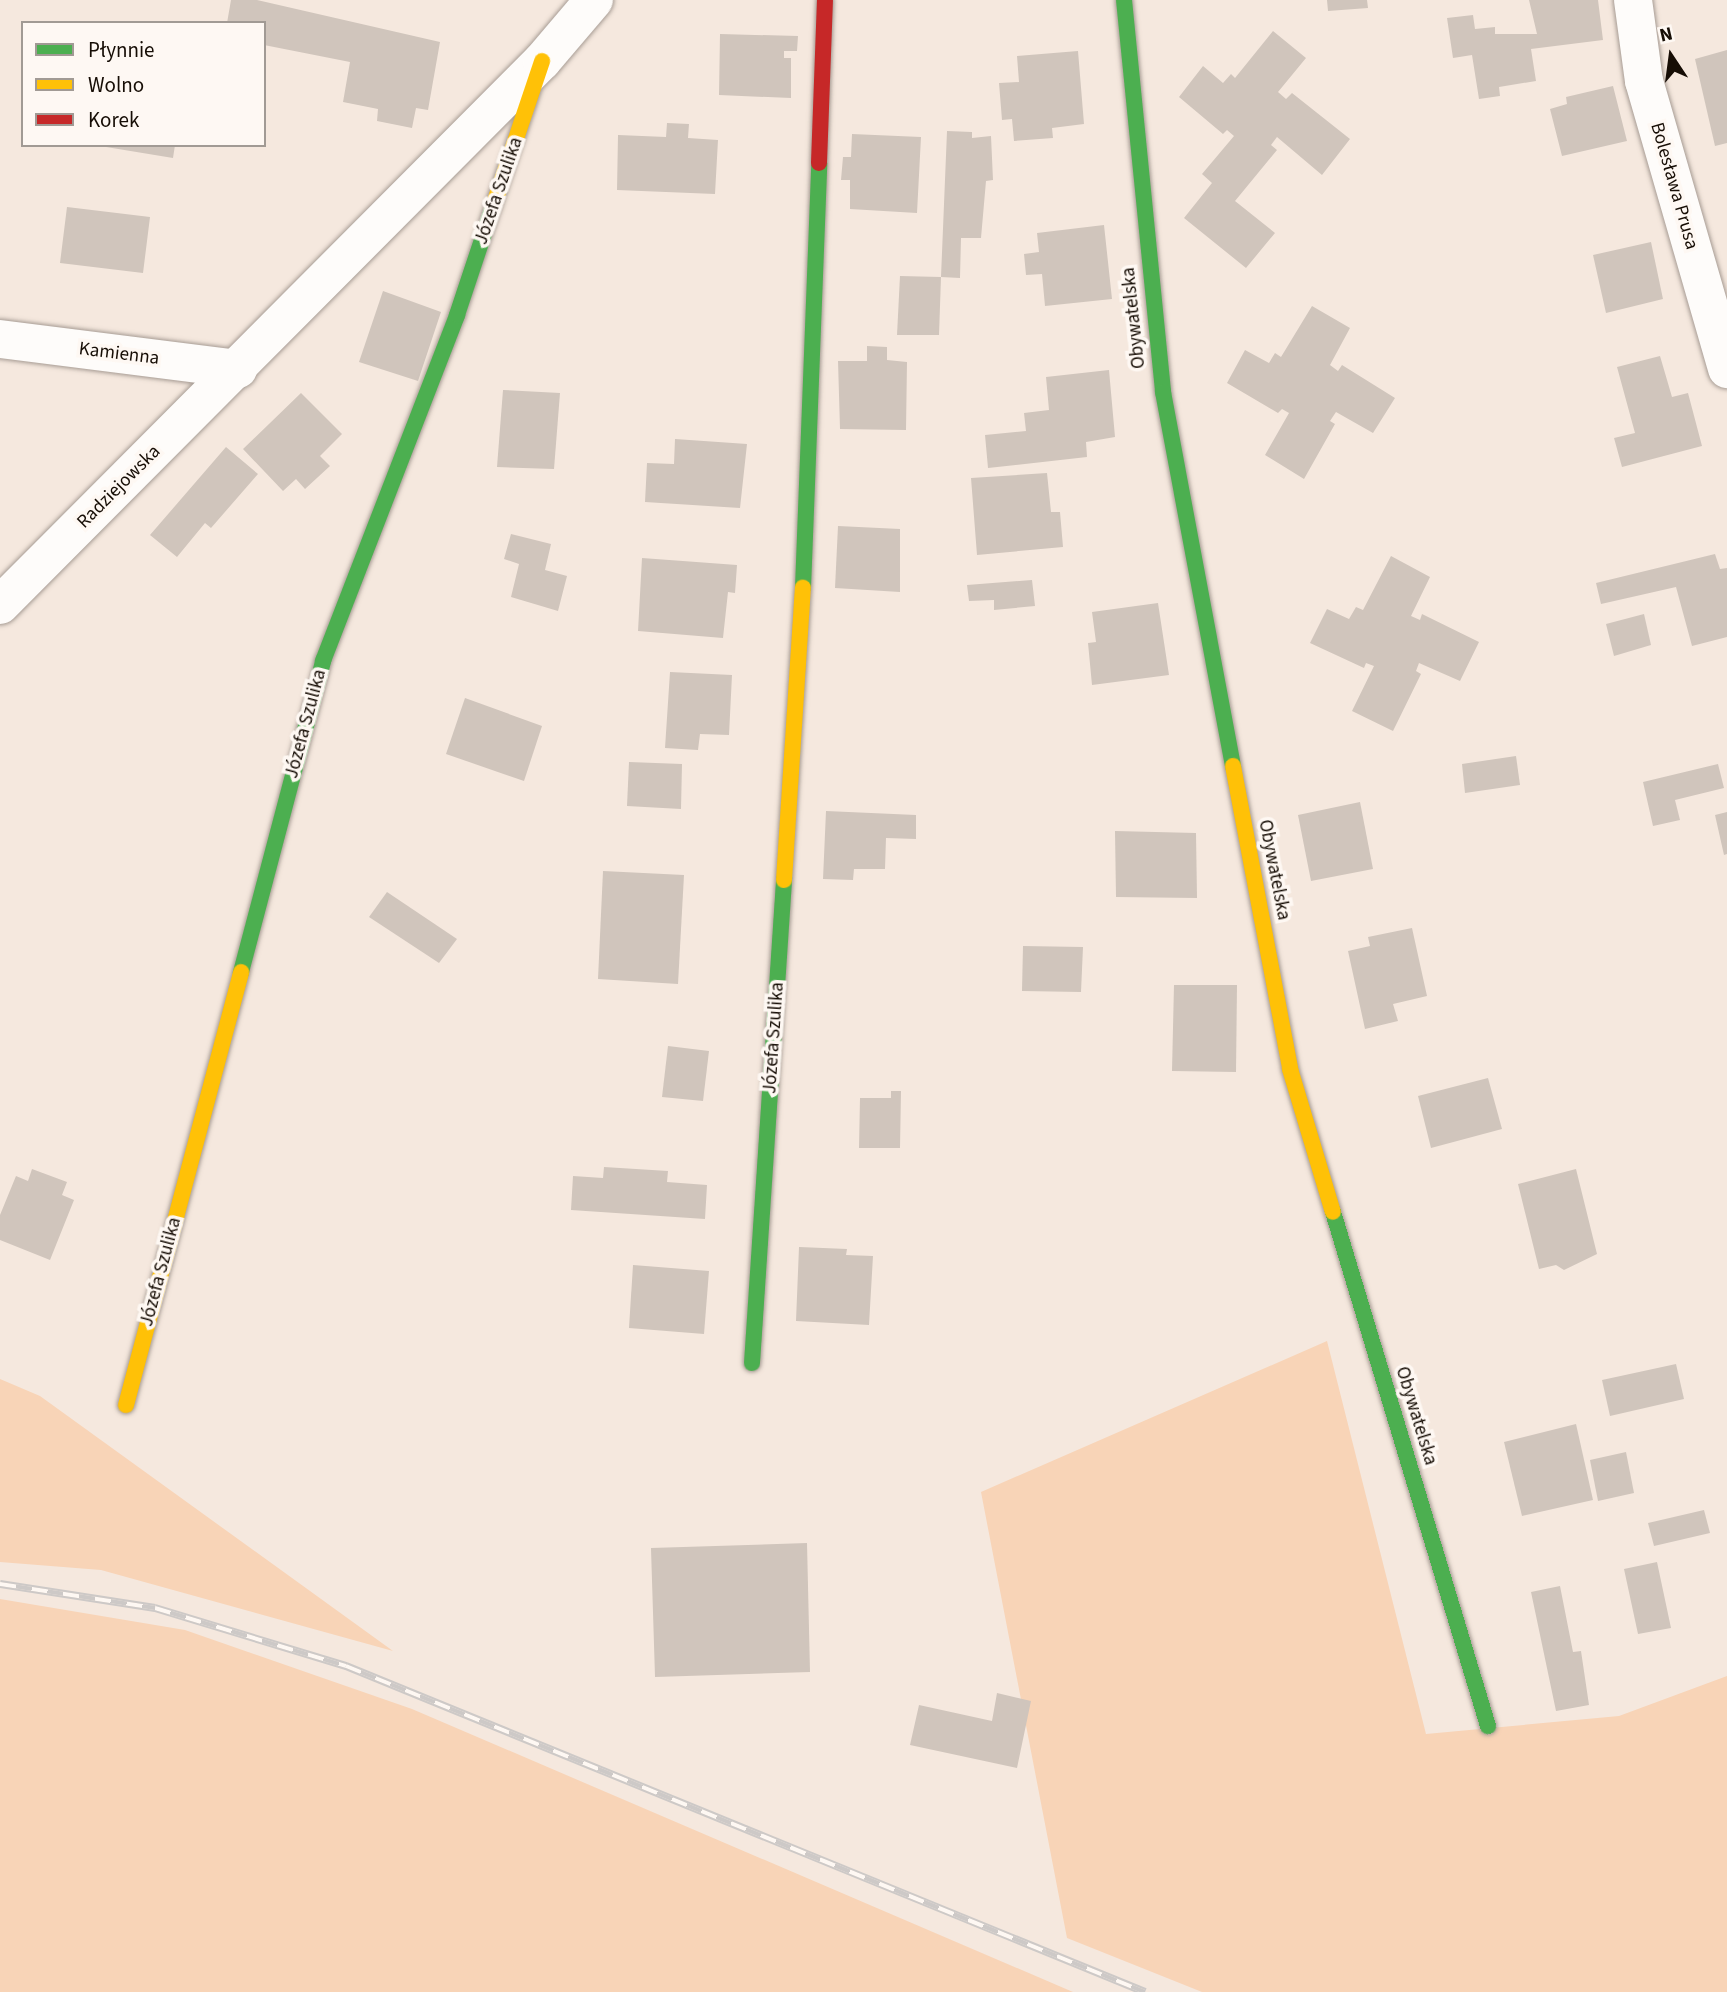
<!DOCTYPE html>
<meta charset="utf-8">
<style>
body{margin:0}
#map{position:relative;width:1727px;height:1992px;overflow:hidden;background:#f5e8de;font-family:"Source Sans 3",sans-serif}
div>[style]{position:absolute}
.green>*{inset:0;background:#f8d4b7}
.building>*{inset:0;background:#d0c5bc}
.roads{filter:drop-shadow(0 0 2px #a79c94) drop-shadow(0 0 2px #a79c94)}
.street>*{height:38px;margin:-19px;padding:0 19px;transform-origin:19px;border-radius:19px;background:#fefcfa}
.fast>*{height:16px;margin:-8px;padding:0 8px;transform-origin:8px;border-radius:8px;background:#4caf50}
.slow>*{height:16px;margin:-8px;padding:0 8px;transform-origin:8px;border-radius:8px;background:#ffc107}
.jam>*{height:16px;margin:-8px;padding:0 8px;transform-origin:8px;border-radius:8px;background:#c62828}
.rail>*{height:8px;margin-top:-4px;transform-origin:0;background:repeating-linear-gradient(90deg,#fef8f3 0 16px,#cdc9c7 0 32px);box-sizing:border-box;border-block:2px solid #cdc9c7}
span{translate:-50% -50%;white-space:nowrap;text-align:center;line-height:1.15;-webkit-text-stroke:7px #fef8f3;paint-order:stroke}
.street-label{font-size:19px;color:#160d05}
.legend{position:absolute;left:21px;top:21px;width:245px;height:126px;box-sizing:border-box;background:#fef8f3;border:2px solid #a19a94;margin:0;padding:9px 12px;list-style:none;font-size:21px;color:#160d05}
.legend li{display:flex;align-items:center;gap:14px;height:35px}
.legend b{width:35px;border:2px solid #a19a94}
.north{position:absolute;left:1636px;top:21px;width:70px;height:70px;-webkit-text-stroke:5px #fef8f3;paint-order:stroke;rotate:347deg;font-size:19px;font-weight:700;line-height:28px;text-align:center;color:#160d05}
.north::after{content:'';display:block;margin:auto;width:24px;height:32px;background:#160d05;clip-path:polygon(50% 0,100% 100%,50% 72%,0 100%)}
</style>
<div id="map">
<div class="green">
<i style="clip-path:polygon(1327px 1341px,1426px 1734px,1619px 1716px,1727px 1676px,1727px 1992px,1202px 1992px,1067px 1938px,981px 1492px)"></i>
<i style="clip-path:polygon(0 1379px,40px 1396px,393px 1651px,101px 1570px,0 1562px)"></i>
<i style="clip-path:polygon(0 1599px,185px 1630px,412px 1709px,1073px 1992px,0 1992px)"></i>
</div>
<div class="building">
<i style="clip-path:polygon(231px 0,257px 0,440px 42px,428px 110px,416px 108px,412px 128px,377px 121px,378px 109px,343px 102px,350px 62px,264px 45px,264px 23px,227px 23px)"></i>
<i style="clip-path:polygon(1327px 0,1367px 0,1368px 8px,1328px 11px)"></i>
<i style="clip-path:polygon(1529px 0,1598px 0,1603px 40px,1531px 49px,1536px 81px,1499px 87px,1500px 96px,1479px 99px,1472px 55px,1453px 58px,1447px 18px,1473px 15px,1475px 29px,1495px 27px,1495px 34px,1537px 34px)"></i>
<i style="clip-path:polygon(1273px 31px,1306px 58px,1278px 92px,1286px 99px,1292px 93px,1350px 139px,1322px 175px,1277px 137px,1271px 145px,1277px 150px,1235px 201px,1275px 233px,1246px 268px,1184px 218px,1212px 183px,1202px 174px,1234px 136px,1227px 130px,1223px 134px,1179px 97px,1203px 66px,1223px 83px,1231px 74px,1235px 78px)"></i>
<i style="clip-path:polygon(720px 34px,798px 36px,797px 51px,784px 51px,784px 58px,791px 58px,791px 98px,719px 95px)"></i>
<i style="clip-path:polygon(1727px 50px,1727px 143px,1715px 146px,1695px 59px)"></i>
<i style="clip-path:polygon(1078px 51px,1084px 124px,1052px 128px,1053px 138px,1014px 141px,1012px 119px,1002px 120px,999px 83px,1019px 82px,1017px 56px)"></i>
<i style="clip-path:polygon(1613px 86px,1627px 141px,1562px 156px,1550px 109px,1567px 104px,1566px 97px)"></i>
<i style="clip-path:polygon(667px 123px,689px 124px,688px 138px,718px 140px,715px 194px,617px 190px,618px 135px,666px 137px)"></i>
<i style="clip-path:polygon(947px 131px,972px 132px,972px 138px,991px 136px,993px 180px,986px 181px,981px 238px,961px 238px,960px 278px,941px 277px)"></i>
<i style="clip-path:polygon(852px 134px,921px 137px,917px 213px,850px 209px,850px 180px,841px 180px,843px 157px,851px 157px)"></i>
<i style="clip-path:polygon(94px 145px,175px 145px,173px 158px)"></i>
<i style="clip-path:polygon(67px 207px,150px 217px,143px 273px,60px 263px)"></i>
<i style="clip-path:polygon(1104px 225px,1112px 299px,1045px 306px,1042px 274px,1026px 275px,1024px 254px,1039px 252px,1037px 233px)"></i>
<i style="clip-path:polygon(1651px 242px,1663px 299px,1606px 313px,1593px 255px)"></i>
<i style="clip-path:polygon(900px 276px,941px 277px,939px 335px,897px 335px)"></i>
<i style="clip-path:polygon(383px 291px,441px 312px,418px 381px,359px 362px)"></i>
<i style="clip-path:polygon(1312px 306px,1350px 328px,1330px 365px,1338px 371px,1342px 365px,1395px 398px,1373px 433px,1336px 412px,1330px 421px,1335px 424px,1304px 479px,1265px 455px,1289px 413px,1282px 409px,1278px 413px,1227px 383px,1245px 350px,1269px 363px,1275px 353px,1281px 357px)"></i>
<i style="clip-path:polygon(867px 346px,887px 347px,887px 360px,907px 362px,906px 430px,840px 429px,838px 361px,867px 361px)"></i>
<i style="clip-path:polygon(1660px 356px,1672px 397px,1688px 393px,1702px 446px,1622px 467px,1614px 438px,1635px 433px,1617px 367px)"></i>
<i style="clip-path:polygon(1109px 370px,1115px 437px,1086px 442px,1087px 457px,988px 468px,985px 435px,1026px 431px,1024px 413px,1049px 410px,1046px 377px)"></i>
<i style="clip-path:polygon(503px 390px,560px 393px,554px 469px,497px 467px)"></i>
<i style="clip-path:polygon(301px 393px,342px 434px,320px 456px,330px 466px,305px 489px,296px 479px,283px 491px,243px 449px)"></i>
<i style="clip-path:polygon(675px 439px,747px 444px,740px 508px,645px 502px,647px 463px,674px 464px)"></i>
<i style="clip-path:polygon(226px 447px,258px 474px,211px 528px,205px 523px,177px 557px,150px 535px)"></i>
<i style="clip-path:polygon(1047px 473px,1051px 512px,1060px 512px,1063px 547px,977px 555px,971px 478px)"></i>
<i style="clip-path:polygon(838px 526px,900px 529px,900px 592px,835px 588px)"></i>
<i style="clip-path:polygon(511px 534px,551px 544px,545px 570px,567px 576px,558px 611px,511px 597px,519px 564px,504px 559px)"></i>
<i style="clip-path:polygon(1715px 554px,1720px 569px,1727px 568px,1727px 637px,1692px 646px,1676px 587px,1601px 604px,1596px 583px)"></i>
<i style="clip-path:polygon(1391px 556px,1430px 577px,1411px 616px,1420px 620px,1422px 614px,1479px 642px,1460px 681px,1419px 663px,1416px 671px,1421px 674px,1393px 731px,1352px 711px,1374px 666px,1366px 663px,1364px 668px,1310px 643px,1327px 609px,1349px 619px,1356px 607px,1363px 610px)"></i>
<i style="clip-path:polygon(642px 558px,737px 565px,735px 593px,728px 592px,723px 638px,638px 631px)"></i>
<i style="clip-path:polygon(1032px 580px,1035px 606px,994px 610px,994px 600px,969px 601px,967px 585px)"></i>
<i style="clip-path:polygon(1158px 603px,1169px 675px,1092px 685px,1088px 643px,1096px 642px,1092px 612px)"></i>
<i style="clip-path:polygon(1644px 614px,1651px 645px,1614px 656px,1606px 624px)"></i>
<i style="clip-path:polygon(670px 672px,732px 675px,729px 735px,700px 734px,698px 750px,665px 748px)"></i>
<i style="clip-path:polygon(465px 698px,542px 726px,524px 781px,446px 754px)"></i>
<i style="clip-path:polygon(1516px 756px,1520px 785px,1465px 793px,1462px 764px)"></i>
<i style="clip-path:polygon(629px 762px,682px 764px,681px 809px,627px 806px)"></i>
<i style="clip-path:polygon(1718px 764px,1724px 788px,1675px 800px,1680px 820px,1653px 826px,1643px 782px)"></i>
<i style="clip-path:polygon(1360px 802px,1373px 869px,1311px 881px,1298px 815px)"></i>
<i style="clip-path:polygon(826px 811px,916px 815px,916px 839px,886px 838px,885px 869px,854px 869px,853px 880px,823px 879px)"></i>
<i style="clip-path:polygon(1727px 812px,1727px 854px,1724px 855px,1715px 815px)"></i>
<i style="clip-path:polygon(1115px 831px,1196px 833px,1197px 898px,1116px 897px)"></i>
<i style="clip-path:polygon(603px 871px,684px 875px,678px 984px,598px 979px)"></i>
<i style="clip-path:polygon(387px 892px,457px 939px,439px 963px,369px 917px)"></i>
<i style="clip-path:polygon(1412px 928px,1427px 996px,1393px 1004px,1398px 1021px,1365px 1029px,1348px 951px,1370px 946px,1368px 937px)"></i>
<i style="clip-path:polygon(1023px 946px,1083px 947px,1081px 992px,1022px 991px)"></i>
<i style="clip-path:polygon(1174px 985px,1237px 985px,1236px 1072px,1172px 1071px)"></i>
<i style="clip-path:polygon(668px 1046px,709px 1051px,703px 1101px,662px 1097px)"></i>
<i style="clip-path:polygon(1488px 1078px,1502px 1129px,1431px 1148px,1418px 1096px)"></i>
<i style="clip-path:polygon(891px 1091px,901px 1091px,900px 1148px,859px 1148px,860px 1098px,891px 1098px)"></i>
<i style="clip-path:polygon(604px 1167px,668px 1171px,667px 1182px,707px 1185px,705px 1219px,571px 1210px,573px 1176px,603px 1178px)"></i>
<i style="clip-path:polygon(32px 1169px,67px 1182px,62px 1195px,74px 1200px,50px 1260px,0 1240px,0 1215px,16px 1176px,28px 1181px)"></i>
<i style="clip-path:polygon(1576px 1169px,1597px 1254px,1564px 1270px,1556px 1265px,1539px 1269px,1518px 1184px)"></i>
<i style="clip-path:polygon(799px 1247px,847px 1249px,846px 1255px,873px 1256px,869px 1325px,796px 1321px)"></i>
<i style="clip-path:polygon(633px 1265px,709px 1271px,704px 1334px,629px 1328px)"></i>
<i style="clip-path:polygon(1676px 1364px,1684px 1399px,1610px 1416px,1602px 1380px)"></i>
<i style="clip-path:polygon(1576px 1424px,1593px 1500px,1522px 1516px,1504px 1442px)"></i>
<i style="clip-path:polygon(1626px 1452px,1634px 1493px,1598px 1501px,1590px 1460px)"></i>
<i style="clip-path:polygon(1704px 1510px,1710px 1533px,1654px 1546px,1648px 1523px)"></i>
<i style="clip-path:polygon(807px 1543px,810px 1672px,655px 1677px,651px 1548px)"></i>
<i style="clip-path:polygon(1657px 1562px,1671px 1628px,1638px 1634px,1624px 1569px)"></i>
<i style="clip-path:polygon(1560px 1586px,1573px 1652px,1581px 1651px,1589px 1705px,1556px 1711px,1531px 1592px)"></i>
<i style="clip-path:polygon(997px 1693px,1031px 1701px,1017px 1768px,910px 1745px,919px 1705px,992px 1721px)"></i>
</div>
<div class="roads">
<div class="street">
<i style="left:1633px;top:0;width:82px;rotate:82.3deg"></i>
<i style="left:1644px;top:81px;width:300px;rotate:73.9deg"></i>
<i style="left:0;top:339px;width:240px;rotate:7.2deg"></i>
<i style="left:0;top:605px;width:768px;rotate:-45.11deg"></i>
<i style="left:542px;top:61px;width:80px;rotate:-49.6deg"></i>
</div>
<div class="fast">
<i style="left:1124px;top:0;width:394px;rotate:84.3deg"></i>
<i style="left:1163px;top:392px;width:380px;rotate:79.4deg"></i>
<i style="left:803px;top:588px;width:425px;rotate:-87.8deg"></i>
<i style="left:241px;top:972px;width:322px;rotate:-75.2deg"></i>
<i style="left:323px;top:661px;width:371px;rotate:-68.8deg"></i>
<i style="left:457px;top:315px;width:114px;rotate:-71.6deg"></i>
<i style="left:1333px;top:1212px;width:537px;rotate:73.22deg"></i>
<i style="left:752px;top:1363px;width:484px;rotate:-86.2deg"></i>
</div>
<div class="slow">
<i style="left:493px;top:207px;width:154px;rotate:-71.4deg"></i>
<i style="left:1233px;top:766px;width:308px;rotate:79.3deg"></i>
<i style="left:1290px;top:1069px;width:149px;rotate:73.3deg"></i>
<i style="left:784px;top:880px;width:293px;rotate:-86.3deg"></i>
<i style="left:126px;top:1405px;width:448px;rotate:-75.1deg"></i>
</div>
<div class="jam">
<i style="left:819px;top:163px;width:163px;rotate:-87.9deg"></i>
</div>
</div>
<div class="rail">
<i style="left:0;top:1584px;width:157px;rotate:8.8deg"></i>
<i style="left:155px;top:1608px;width:200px;rotate:16.9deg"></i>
<i style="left:346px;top:1666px;width:863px;rotate:22.2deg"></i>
</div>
<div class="street-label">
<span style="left:1674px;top:186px;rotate:74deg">Bolesława Prusa</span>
<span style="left:499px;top:191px;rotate:-71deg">Józefa Szulika</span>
<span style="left:1134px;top:318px;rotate:-96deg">Obywatelska</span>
<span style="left:119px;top:354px;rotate:7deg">Kamienna</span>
<span style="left:119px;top:487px;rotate:-45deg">Radziejowska</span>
<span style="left:306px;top:724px;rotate:-75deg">Józefa Szulika</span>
<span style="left:1274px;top:870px;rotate:79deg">Obywatelska</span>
<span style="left:774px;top:1038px;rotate:-86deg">Józefa Szulika</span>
<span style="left:161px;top:1272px;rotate:-75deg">Józefa Szulika</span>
<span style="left:1416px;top:1416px;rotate:73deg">Obywatelska</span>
</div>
<ul class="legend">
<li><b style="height:9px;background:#4caf50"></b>Płynnie</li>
<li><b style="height:9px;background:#ffc107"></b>Wolno</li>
<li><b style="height:9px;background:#c62828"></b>Korek</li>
</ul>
<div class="north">N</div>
</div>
